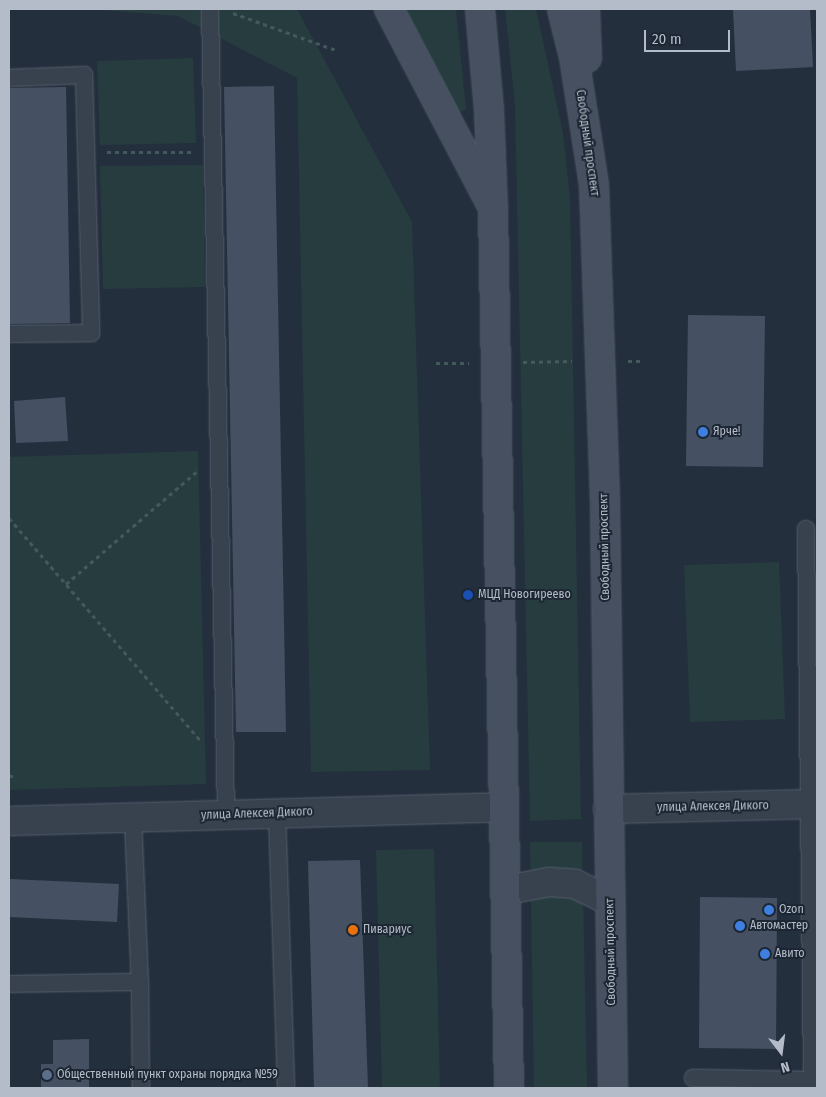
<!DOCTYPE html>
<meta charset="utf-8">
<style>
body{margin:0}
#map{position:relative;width:826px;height:1097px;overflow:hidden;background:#242f3e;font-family:"Fira Sans Condensed",sans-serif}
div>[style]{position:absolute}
.green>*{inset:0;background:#263c3f}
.building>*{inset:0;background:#455162}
.path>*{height:3px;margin-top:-1.5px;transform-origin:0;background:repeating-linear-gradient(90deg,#44595c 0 4px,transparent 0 8px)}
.roads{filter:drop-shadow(0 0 1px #565f6c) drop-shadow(0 0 1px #565f6c)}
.lane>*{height:16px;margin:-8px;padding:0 8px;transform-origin:8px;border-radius:8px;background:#38414e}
.street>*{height:28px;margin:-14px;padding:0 14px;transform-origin:14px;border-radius:14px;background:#38414e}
.secondary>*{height:28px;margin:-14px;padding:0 14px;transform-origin:14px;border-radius:14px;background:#465061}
.dots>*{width:14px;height:14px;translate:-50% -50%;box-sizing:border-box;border:2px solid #1d2633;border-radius:50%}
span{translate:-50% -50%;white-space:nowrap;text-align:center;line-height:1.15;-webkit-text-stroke:4px #1d2633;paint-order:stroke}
.street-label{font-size:12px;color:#b4bcc9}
.poi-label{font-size:12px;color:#b4bcc9}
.left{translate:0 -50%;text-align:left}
.frame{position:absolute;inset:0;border:10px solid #b4bcc9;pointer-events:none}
.north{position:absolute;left:756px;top:1027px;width:50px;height:50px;-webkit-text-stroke:4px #1d2633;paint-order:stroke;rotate:165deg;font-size:14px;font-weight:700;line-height:20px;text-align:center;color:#b4bcc9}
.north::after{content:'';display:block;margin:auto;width:18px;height:22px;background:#b4bcc9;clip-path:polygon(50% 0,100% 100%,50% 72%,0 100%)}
.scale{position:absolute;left:644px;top:30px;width:86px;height:22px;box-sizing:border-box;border:2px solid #b4bcc9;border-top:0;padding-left:6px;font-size:15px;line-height:18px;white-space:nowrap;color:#b4bcc9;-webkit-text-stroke:4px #1d2633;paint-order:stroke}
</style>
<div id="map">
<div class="green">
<i style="clip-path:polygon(89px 9px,297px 9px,412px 222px,430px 770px,311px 772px,297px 78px,178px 16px)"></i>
<i style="clip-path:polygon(405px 9px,456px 9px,466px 110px,458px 112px)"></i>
<i style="clip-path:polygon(505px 9px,536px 9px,563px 133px,570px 197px,581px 819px,530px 821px,515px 105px)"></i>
<i style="clip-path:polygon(193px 58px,196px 143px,100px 145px,97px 61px)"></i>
<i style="clip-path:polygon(203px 165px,205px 287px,103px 289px,100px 166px)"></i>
<i style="clip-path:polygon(198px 451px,206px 784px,9px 790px,9px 457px)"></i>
<i style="clip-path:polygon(779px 562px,785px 719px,690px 722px,684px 565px)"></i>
<i style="clip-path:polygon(530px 842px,582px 842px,587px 1088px,534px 1088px)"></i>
<i style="clip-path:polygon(434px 849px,440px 1088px,382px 1088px,376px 850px)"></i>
</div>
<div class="building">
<i style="clip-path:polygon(733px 9px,810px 9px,813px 67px,736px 71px)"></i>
<i style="clip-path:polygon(274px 86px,286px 732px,236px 732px,224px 87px)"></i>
<i style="clip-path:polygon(66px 87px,70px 323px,9px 324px,9px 88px)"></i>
<i style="clip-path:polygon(688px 315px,765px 316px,763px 467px,686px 466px)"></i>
<i style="clip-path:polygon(65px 397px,68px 441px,16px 443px,14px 401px)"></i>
<i style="clip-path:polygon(360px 860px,368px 1088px,314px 1088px,308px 861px)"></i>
<i style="clip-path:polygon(10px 879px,119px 884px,117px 922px,9px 917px)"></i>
<i style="clip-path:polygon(700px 897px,777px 898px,776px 1049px,699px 1048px)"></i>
<i style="clip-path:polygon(89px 1039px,89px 1088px,41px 1088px,41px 1064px,53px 1064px,53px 1040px)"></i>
</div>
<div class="path">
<i style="left:233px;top:13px;width:109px;rotate:19.8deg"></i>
<i style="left:107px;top:152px;width:84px"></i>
<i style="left:628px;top:361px;width:12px"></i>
<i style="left:523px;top:362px;width:49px;rotate:-1.2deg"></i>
<i style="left:436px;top:363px;width:33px"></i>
<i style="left:9px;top:518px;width:294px;rotate:49.3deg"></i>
<i style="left:66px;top:584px;width:172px;rotate:-40.7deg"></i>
<i style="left:9px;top:776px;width:5px"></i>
</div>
<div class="roads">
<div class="lane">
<i style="left:210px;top:9px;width:806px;rotate:88.86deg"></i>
<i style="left:9px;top:78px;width:75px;rotate:-2.3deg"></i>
<i style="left:84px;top:75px;width:258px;rotate:88.4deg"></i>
<i style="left:91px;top:333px;width:82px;rotate:179.3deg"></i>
<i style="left:277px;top:813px;width:275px;rotate:88.1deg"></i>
<i style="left:133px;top:818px;width:164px;rotate:87.6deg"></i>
<i style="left:9px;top:984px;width:131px;rotate:-0.9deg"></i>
<i style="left:140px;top:982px;width:106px;rotate:89.5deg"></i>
<i style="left:693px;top:1078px;width:119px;rotate:1deg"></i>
<i style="left:812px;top:1080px;width:551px;rotate:-90.62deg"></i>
</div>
<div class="street">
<i style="left:608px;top:809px;width:209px;rotate:-1.4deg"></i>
<i style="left:9px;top:821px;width:495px;rotate:-1.6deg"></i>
<i style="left:506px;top:890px;width:44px;rotate:-10.5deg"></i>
<i style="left:549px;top:882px;width:26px;rotate:4deg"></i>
<i style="left:575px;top:884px;width:39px;rotate:26deg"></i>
</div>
<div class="secondary">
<i style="left:389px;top:9px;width:218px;rotate:62.4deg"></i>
<i style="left:480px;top:9px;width:101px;rotate:84.9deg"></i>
<i style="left:489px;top:110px;width:98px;rotate:87.7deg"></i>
<i style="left:493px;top:208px;width:880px;rotate:88.96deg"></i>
<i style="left:562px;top:9px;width:49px;rotate:76deg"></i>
<i style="left:574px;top:57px;width:130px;rotate:81.1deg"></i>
<i style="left:594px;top:185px;width:319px;rotate:88deg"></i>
<i style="left:605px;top:504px;width:584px;rotate:89.22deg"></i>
<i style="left:585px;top:9px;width:49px;rotate:87.7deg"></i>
</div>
</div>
<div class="dots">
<i style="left:703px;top:432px;background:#3f7fe0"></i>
<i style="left:468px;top:595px;background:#1a4fb4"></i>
<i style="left:769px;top:910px;background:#3f7fe0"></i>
<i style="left:740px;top:926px;background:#3f7fe0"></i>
<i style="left:353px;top:930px;background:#e8710a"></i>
<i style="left:765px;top:954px;background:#3f7fe0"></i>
<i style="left:47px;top:1075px;background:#5c6f8a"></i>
</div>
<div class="street-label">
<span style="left:587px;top:143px;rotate:82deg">Свободный проспект</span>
<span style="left:605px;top:547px;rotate:-91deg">Свободный проспект</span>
<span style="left:713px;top:807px;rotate:-1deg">улица Алексея Дикого</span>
<span style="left:257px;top:814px;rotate:-2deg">улица Алексея Дикого</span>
<span style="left:611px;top:952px;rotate:-91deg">Свободный проспект</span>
</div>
<div class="poi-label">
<span class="left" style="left:713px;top:432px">Ярче!</span>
<span class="left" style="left:478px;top:595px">МЦД Новогиреево</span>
<span class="left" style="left:779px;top:910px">Ozon</span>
<span class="left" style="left:750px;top:926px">Автомастер</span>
<span class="left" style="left:363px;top:930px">Пивариус</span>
<span class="left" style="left:775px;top:954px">Авито</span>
<span class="left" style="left:57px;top:1075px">Общественный пункт охраны порядка №59</span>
</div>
<div class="frame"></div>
<div class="north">N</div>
<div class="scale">20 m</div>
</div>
